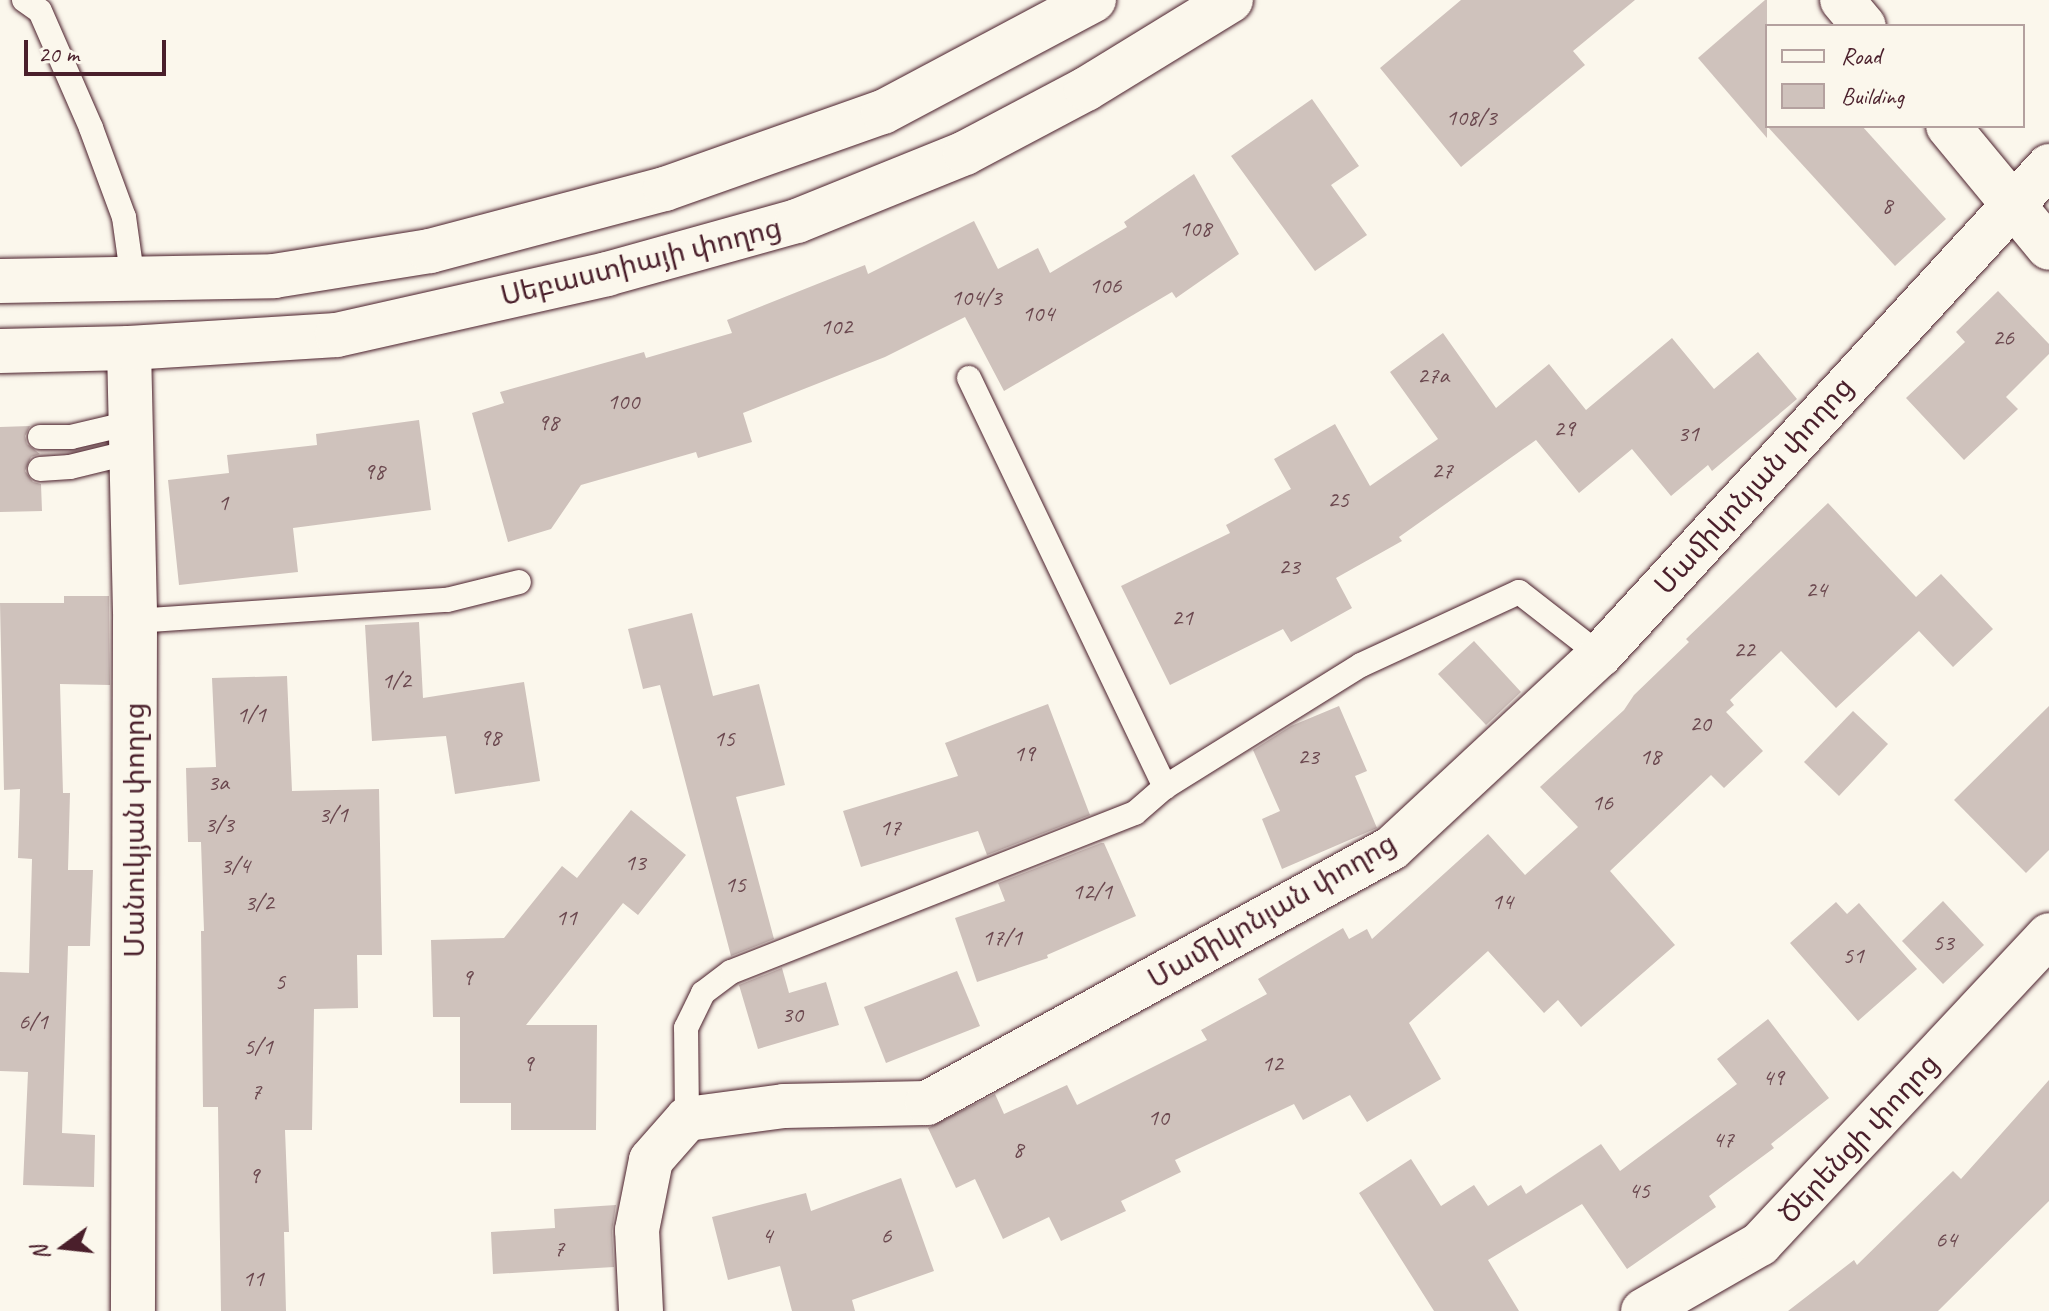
<!DOCTYPE html>
<meta charset="utf-8">
<style>
body{margin:0}
#map{position:relative;width:2049px;height:1311px;overflow:hidden;background:#fbf7ec;font-family:Caveat,"Noto Sans Armenian",sans-serif}
div>[style]{position:absolute}
.building>*{inset:0;background:#cfc2bc}
.roads{filter:drop-shadow(0 0 2px #4a1f2b) drop-shadow(0 0 2px #4a1f2b)}
.service>*{height:24px;margin:-12px;padding:0 12px;transform-origin:12px;border-radius:12px;background:#fbf7ec}
.minor>*{height:44px;margin:-22px;padding:0 22px;transform-origin:22px;border-radius:22px;background:#fbf7ec}
.primary>*{height:44px;margin:-22px;padding:0 22px;transform-origin:22px;border-radius:22px;background:#fbf7ec}
span{translate:-50% -50%;white-space:nowrap;text-align:center;line-height:1.15;-webkit-text-stroke:6px #fbf7ec;paint-order:stroke}
.number-label{font-size:24px;color:#6b484f}
.number-label span{-webkit-text-stroke-width:0}
.street-label{font-size:28px;color:#4a1f2b}
.legend{position:absolute;left:1765px;top:24px;width:260px;height:104px;box-sizing:border-box;background:#fbf7ec;border:2px solid #b4a19f;margin:0;padding:10px 14px;list-style:none;font-size:24px;color:#4a1f2b}
.legend li{display:flex;align-items:center;gap:16px;height:40px}
.legend b{width:40px;border:2px solid #b4a19f}
.north{position:absolute;left:24px;top:1207px;width:80px;height:80px;-webkit-text-stroke:6px #fbf7ec;paint-order:stroke;rotate:255deg;font-size:22px;font-weight:700;line-height:32px;text-align:center;color:#4a1f2b}
.north::after{content:'';display:block;margin:auto;width:28px;height:36px;background:#4a1f2b;clip-path:polygon(50% 0,100% 100%,50% 72%,0 100%)}
.scale{position:absolute;left:24px;top:40px;width:142px;height:36px;box-sizing:border-box;border:4px solid #4a1f2b;border-top:0;padding-left:10px;font-size:24px;line-height:28px;white-space:nowrap;color:#4a1f2b;-webkit-text-stroke:6px #fbf7ec;paint-order:stroke}
</style>
<div id="map">
<div class="building">
<i style="clip-path:polygon(1461px 0,1635px 0,1573px 51px,1585px 65px,1461px 167px,1380px 68px)"></i>
<i style="clip-path:polygon(1765px 0,1767px 0,1767px 138px,1698px 58px)"></i>
<i style="clip-path:polygon(1312px 99px,1359px 166px,1331px 185px,1367px 235px,1315px 271px,1231px 156px)"></i>
<i style="clip-path:polygon(1767px 126px,1862px 126px,1946px 219px,1895px 266px)"></i>
<i style="clip-path:polygon(1194px 174px,1239px 254px,1176px 298px,1172px 292px,1004px 391px,965px 317px,885px 357px,743px 413px,752px 442px,698px 458px,696px 452px,581px 485px,551px 529px,508px 542px,472px 413px,504px 403px,500px 392px,644px 352px,646px 358px,732px 333px,727px 320px,865px 265px,868px 274px,974px 221px,998px 269px,1038px 248px,1050px 273px,1127px 227px,1124px 222px)"></i>
<i style="clip-path:polygon(1998px 291px,2049px 344px,2049px 354px,2006px 397px,2018px 409px,1964px 460px,1906px 398px,1965px 342px,1956px 332px)"></i>
<i style="clip-path:polygon(1443px 333px,1496px 408px,1549px 364px,1586px 410px,1672px 338px,1714px 389px,1758px 352px,1797px 399px,1712px 471px,1708px 465px,1671px 496px,1632px 449px,1579px 493px,1536px 440px,1399px 537px,1402px 541px,1336px 578px,1352px 608px,1291px 642px,1283px 629px,1170px 685px,1121px 586px,1230px 533px,1226px 525px,1291px 489px,1274px 459px,1335px 424px,1370px 486px,1438px 439px,1390px 372px)"></i>
<i style="clip-path:polygon(419px 420px,431px 510px,293px 528px,298px 572px,179px 585px,168px 480px,229px 473px,227px 455px,317px 445px,316px 434px)"></i>
<i style="clip-path:polygon(30px 426px,25px 436px,27px 444px,40px 454px,31px 457px,25px 471px,33px 482px,41px 484px,42px 511px,0 512px,0 427px)"></i>
<i style="clip-path:polygon(1828px 503px,1916px 597px,1941px 574px,1993px 629px,1953px 667px,1919px 631px,1836px 708px,1781px 651px,1730px 700px,1734px 705px,1726px 712px,1763px 751px,1724px 788px,1711px 775px,1610px 871px,1675px 945px,1581px 1027px,1558px 1000px,1544px 1013px,1488px 951px,1409px 1023px,1441px 1079px,1367px 1122px,1350px 1095px,1303px 1120px,1294px 1104px,1175px 1160px,1181px 1172px,1121px 1201px,1126px 1211px,1061px 1241px,1049px 1217px,1003px 1239px,975px 1179px,956px 1188px,928px 1128px,995px 1094px,1004px 1114px,1067px 1085px,1077px 1105px,1207px 1040px,1201px 1030px,1267px 994px,1258px 979px,1343px 928px,1349px 939px,1367px 929px,1372px 939px,1488px 834px,1525px 875px,1578px 827px,1540px 787px,1624px 710px,1634px 695px,1689px 642px,1686px 639px)"></i>
<i style="clip-path:polygon(64px 596px,109px 596px,110px 685px,60px 684px,63px 793px,70px 793px,68px 870px,93px 870px,90px 946px,68px 946px,62px 1133px,95px 1135px,94px 1187px,23px 1185px,28px 1072px,0 1071px,0 972px,29px 973px,32px 859px,18px 858px,20px 789px,4px 790px,0 603px,64px 603px)"></i>
<i style="clip-path:polygon(692px 613px,713px 696px,759px 684px,785px 785px,736px 797px,774px 939px,731px 956px,660px 685px,643px 689px,628px 629px)"></i>
<i style="clip-path:polygon(419px 622px,423px 698px,524px 682px,540px 781px,455px 794px,446px 736px,372px 741px,365px 625px)"></i>
<i style="clip-path:polygon(1474px 641px,1521px 692px,1486px 725px,1438px 674px)"></i>
<i style="clip-path:polygon(287px 676px,292px 791px,379px 789px,382px 955px,357px 955px,358px 1008px,314px 1009px,312px 1130px,285px 1130px,289px 1232px,284px 1232px,286px 1311px,221px 1311px,218px 1107px,203px 1107px,201px 931px,204px 931px,201px 842px,188px 842px,186px 768px,216px 767px,212px 678px)"></i>
<i style="clip-path:polygon(1048px 704px,1090px 815px,987px 855px,978px 831px,861px 867px,843px 811px,958px 776px,945px 743px)"></i>
<i style="clip-path:polygon(1339px 706px,1367px 771px,1355px 776px,1377px 828px,1282px 869px,1262px 819px,1280px 811px,1253px 750px,1291px 726px)"></i>
<i style="clip-path:polygon(2049px 706px,2049px 850px,2026px 873px,1954px 800px)"></i>
<i style="clip-path:polygon(1853px 711px,1888px 744px,1839px 796px,1804px 762px)"></i>
<i style="clip-path:polygon(631px 810px,686px 855px,638px 915px,623px 903px,526px 1025px,597px 1025px,596px 1130px,511px 1130px,511px 1103px,460px 1103px,460px 1017px,433px 1017px,431px 940px,504px 938px,562px 866px,577px 878px)"></i>
<i style="clip-path:polygon(1101px 843px,1104px 843px,1136px 916px,1047px 955px,1048px 958px,977px 982px,955px 918px,1005px 901px,998px 883px)"></i>
<i style="clip-path:polygon(1943px 901px,1984px 945px,1943px 984px,1902px 941px)"></i>
<i style="clip-path:polygon(1836px 902px,1847px 914px,1859px 903px,1917px 969px,1858px 1021px,1790px 943px)"></i>
<i style="clip-path:polygon(782px 968px,789px 993px,826px 982px,839px 1025px,758px 1049px,739px 985px)"></i>
<i style="clip-path:polygon(957px 971px,980px 1026px,886px 1063px,864px 1007px)"></i>
<i style="clip-path:polygon(1768px 1019px,1829px 1098px,1771px 1144px,1774px 1148px,1709px 1196px,1716px 1207px,1627px 1269px,1582px 1204px,1488px 1260px,1519px 1311px,1434px 1311px,1359px 1193px,1411px 1159px,1441px 1206px,1474px 1185px,1488px 1206px,1521px 1185px,1526px 1194px,1601px 1144px,1620px 1171px,1737px 1084px,1717px 1059px)"></i>
<i style="clip-path:polygon(2049px 1080px,2049px 1201px,1938px 1311px,1788px 1311px,1854px 1260px,1857px 1265px,1953px 1171px,1961px 1179px)"></i>
<i style="clip-path:polygon(901px 1178px,934px 1271px,852px 1300px,855px 1311px,792px 1311px,780px 1266px,728px 1280px,712px 1217px,806px 1193px,811px 1211px)"></i>
<i style="clip-path:polygon(616px 1205px,612px 1231px,614px 1267px,493px 1274px,491px 1232px,555px 1228px,554px 1209px)"></i>
</div>
<div class="roads">
<div class="service">
<i style="left:24px;top:0;width:19px;rotate:35deg"></i>
<i style="left:40px;top:11px;width:128px;rotate:66.4deg"></i>
<i style="left:91px;top:128px;width:95px;rotate:69.7deg"></i>
<i style="left:124px;top:217px;width:65px;rotate:82deg"></i>
<i style="left:969px;top:378px;width:454px;rotate:64.4deg"></i>
<i style="left:40px;top:437px;width:31px"></i>
<i style="left:71px;top:437px;width:61px;rotate:-13.3deg"></i>
<i style="left:40px;top:469px;width:30px;rotate:-4deg"></i>
<i style="left:70px;top:467px;width:63px;rotate:-13.8deg"></i>
<i style="left:135px;top:621px;width:313px;rotate:-3.9deg"></i>
<i style="left:447px;top:600px;width:74px;rotate:-14deg"></i>
<i style="left:687px;top:1119px;width:91px;rotate:-90.6deg"></i>
<i style="left:686px;top:1028px;width:39px;rotate:-64deg"></i>
<i style="left:703px;top:993px;width:35px;rotate:-37deg"></i>
<i style="left:731px;top:972px;width:434px;rotate:-21.5deg"></i>
<i style="left:1135px;top:813px;width:40px;rotate:-41deg"></i>
<i style="left:1165px;top:787px;width:231px;rotate:-31.9deg"></i>
<i style="left:1361px;top:665px;width:174px;rotate:-24.8deg"></i>
<i style="left:1519px;top:592px;width:103px;rotate:37.9deg"></i>
</div>
<div class="minor">
<i style="left:1842px;top:0;width:34px;rotate:50deg"></i>
<i style="left:1948px;top:126px;width:158px;rotate:50.4deg"></i>
<i style="left:129px;top:348px;width:273px;rotate:88.7deg"></i>
<i style="left:135px;top:621px;width:690px;rotate:90.17deg"></i>
<i style="left:641px;top:1311px;width:81px;rotate:-92.8deg"></i>
<i style="left:637px;top:1230px;width:71px;rotate:-78.7deg"></i>
<i style="left:651px;top:1160px;width:55px;rotate:-48.7deg"></i>
<i style="left:687px;top:1119px;width:98px;rotate:-7.6deg"></i>
<i style="left:784px;top:1106px;width:143px;rotate:-1.2deg"></i>
<i style="left:927px;top:1103px;width:530px;rotate:-28.74deg"></i>
<i style="left:1392px;top:848px;width:284px;rotate:-42.9deg"></i>
<i style="left:1600px;top:655px;width:664px;rotate:-47.44deg"></i>
<i style="left:1643px;top:1311px;width:135px;rotate:-29.8deg"></i>
<i style="left:1760px;top:1244px;width:423px;rotate:-46.9deg"></i>
</div>
<div class="primary">
<i style="left:0;top:281px;width:274px;rotate:-1deg"></i>
<i style="left:274px;top:276px;width:158px;rotate:-9.1deg"></i>
<i style="left:430px;top:251px;width:243px;rotate:-14.8deg"></i>
<i style="left:665px;top:189px;width:231px;rotate:-19.5deg"></i>
<i style="left:883px;top:112px;width:239px;rotate:-28deg"></i>
<i style="left:0;top:351px;width:129px;rotate:-1.3deg"></i>
<i style="left:129px;top:348px;width:208px;rotate:-3.6deg"></i>
<i style="left:337px;top:335px;width:277px;rotate:-12.7deg"></i>
<i style="left:607px;top:274px;width:197px;rotate:-15.6deg"></i>
<i style="left:797px;top:221px;width:181px;rotate:-22deg"></i>
<i style="left:965px;top:153px;width:137px;rotate:-27.9deg"></i>
<i style="left:1086px;top:89px;width:170px;rotate:-31.5deg"></i>
</div>
</div>
<div class="number-label">
<span style="left:1471px;top:118px">108/3</span>
<span style="left:1887px;top:206px">8</span>
<span style="left:1195px;top:229px">108</span>
<span style="left:1105px;top:286px">106</span>
<span style="left:976px;top:298px">104/3</span>
<span style="left:1038px;top:314px">104</span>
<span style="left:836px;top:327px">102</span>
<span style="left:2003px;top:338px">26</span>
<span style="left:1433px;top:376px">27a</span>
<span style="left:623px;top:402px">100</span>
<span style="left:548px;top:423px">98</span>
<span style="left:1564px;top:429px">29</span>
<span style="left:1688px;top:434px">31</span>
<span style="left:1442px;top:471px">27</span>
<span style="left:374px;top:472px">98</span>
<span style="left:1338px;top:500px">25</span>
<span style="left:223px;top:503px">1</span>
<span style="left:1289px;top:567px">23</span>
<span style="left:1816px;top:590px">24</span>
<span style="left:1182px;top:618px">21</span>
<span style="left:1744px;top:650px">22</span>
<span style="left:396px;top:681px">1/2</span>
<span style="left:251px;top:715px">1/1</span>
<span style="left:1700px;top:724px">20</span>
<span style="left:490px;top:738px">98</span>
<span style="left:724px;top:739px">15</span>
<span style="left:1024px;top:754px">19</span>
<span style="left:1308px;top:757px">23</span>
<span style="left:1650px;top:757px">18</span>
<span style="left:218px;top:783px">3a</span>
<span style="left:1602px;top:803px">16</span>
<span style="left:333px;top:815px">3/1</span>
<span style="left:219px;top:825px">3/3</span>
<span style="left:890px;top:828px">17</span>
<span style="left:635px;top:863px">13</span>
<span style="left:235px;top:866px">3/4</span>
<span style="left:735px;top:885px">15</span>
<span style="left:1092px;top:892px">12/1</span>
<span style="left:1502px;top:902px">14</span>
<span style="left:259px;top:903px">3/2</span>
<span style="left:566px;top:918px">11</span>
<span style="left:1002px;top:938px">17/1</span>
<span style="left:1943px;top:943px">53</span>
<span style="left:1853px;top:956px">51</span>
<span style="left:467px;top:978px">9</span>
<span style="left:280px;top:982px">5</span>
<span style="left:792px;top:1015px">30</span>
<span style="left:33px;top:1022px">6/1</span>
<span style="left:258px;top:1047px">5/1</span>
<span style="left:528px;top:1064px">9</span>
<span style="left:1272px;top:1064px">12</span>
<span style="left:1773px;top:1078px">49</span>
<span style="left:256px;top:1092px">7</span>
<span style="left:1158px;top:1118px">10</span>
<span style="left:1723px;top:1140px">47</span>
<span style="left:1018px;top:1150px">8</span>
<span style="left:254px;top:1176px">9</span>
<span style="left:1639px;top:1191px">45</span>
<span style="left:767px;top:1236px">4</span>
<span style="left:886px;top:1236px">6</span>
<span style="left:1946px;top:1240px">64</span>
<span style="left:559px;top:1249px">7</span>
<span style="left:253px;top:1279px">11</span>
</div>
<div class="street-label">
<span style="left:641px;top:262px;rotate:-14deg">Սեբաստիայի փողոց</span>
<span style="left:1754px;top:486px;rotate:-48deg">Մամիկոնյան փողոց</span>
<span style="left:135px;top:830px;rotate:-90deg">Մանուկյան փողոց</span>
<span style="left:1272px;top:911px;rotate:-30deg">Մամիկոնյան փողոց</span>
<span style="left:1859px;top:1139px;rotate:-47deg">Ծերենցի փողոց</span>
</div>
<ul class="legend">
<li><b style="height:10px;background:#fbf7ec"></b>Road</li>
<li><b style="height:22px;background:#cfc2bc"></b>Building</li>
</ul>
<div class="north">N</div>
<div class="scale">20 m</div>
</div>
